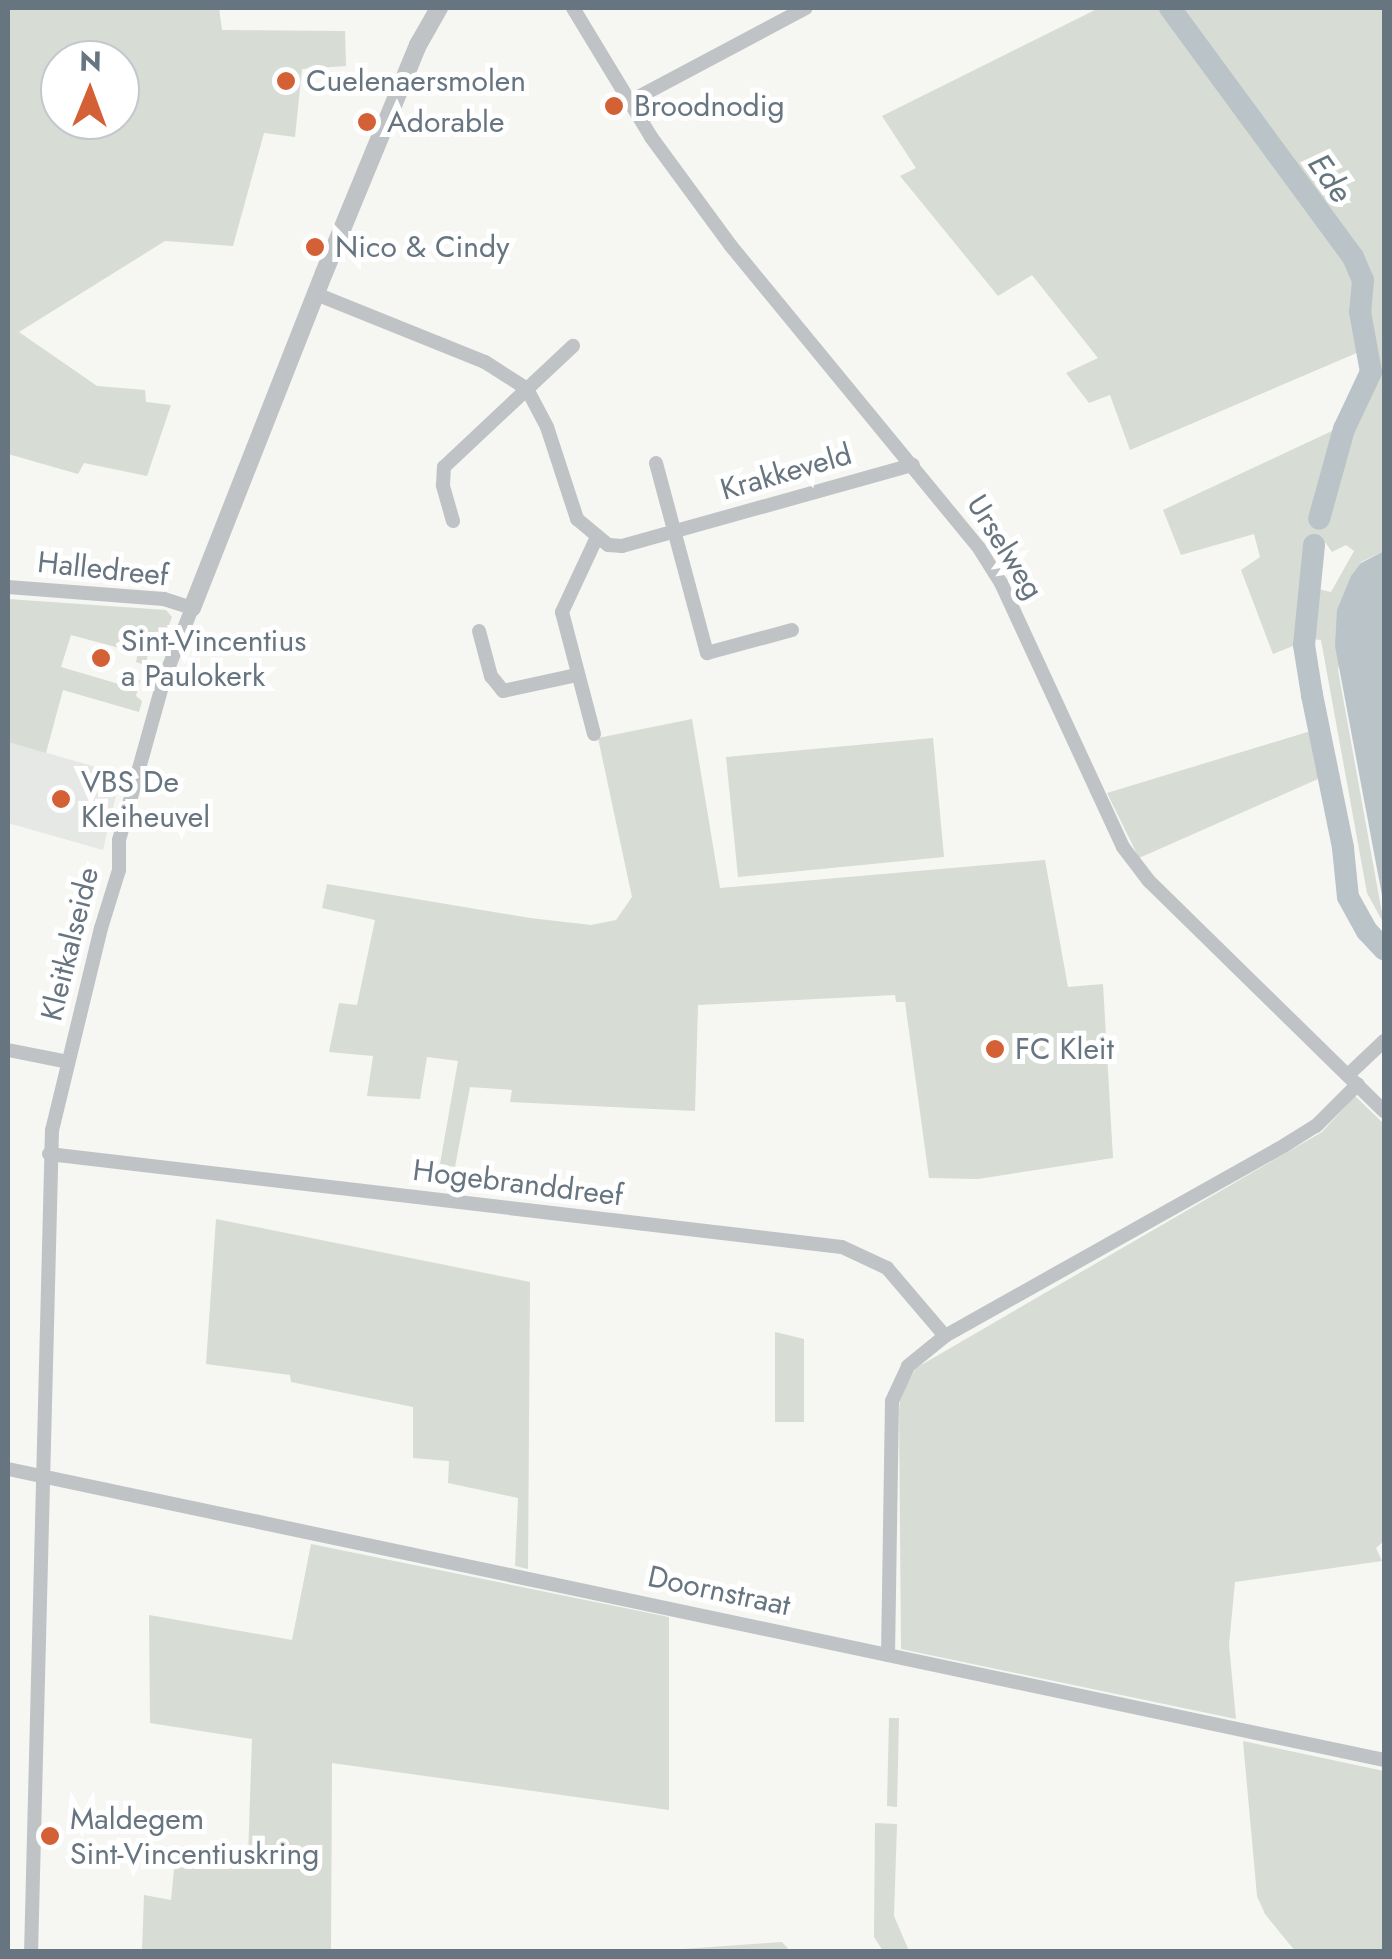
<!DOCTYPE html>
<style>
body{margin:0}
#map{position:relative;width:1392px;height:1959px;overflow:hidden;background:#f6f6f3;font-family:Jost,sans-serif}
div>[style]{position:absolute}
.built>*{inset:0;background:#e6e8e6}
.green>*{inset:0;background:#d7dcd4}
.water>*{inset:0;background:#bac3c8}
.river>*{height:22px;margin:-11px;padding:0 11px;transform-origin:11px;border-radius:11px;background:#bac3c8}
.minor>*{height:14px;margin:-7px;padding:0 7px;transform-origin:7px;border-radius:7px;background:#bfc3c6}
.tertiary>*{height:18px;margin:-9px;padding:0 9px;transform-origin:9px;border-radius:9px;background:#bfc3c6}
.dots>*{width:28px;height:28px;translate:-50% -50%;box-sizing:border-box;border:5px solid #fff;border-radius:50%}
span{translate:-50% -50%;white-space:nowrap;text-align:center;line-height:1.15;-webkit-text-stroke:10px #fff;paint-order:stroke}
.poi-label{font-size:30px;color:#677581}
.left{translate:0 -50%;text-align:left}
.street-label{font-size:30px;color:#677581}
.water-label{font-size:32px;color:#63767e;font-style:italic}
.frame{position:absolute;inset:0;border:10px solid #677581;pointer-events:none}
.north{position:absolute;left:40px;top:40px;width:100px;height:100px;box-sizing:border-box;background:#fff;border:2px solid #c2c8cd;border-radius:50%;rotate:1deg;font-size:28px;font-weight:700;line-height:40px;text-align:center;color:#677581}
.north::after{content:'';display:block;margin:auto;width:35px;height:45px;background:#d46035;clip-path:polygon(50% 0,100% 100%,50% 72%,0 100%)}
</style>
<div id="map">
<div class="built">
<i style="clip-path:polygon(8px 742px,121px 774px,103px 850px,8px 823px)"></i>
</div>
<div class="green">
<i style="clip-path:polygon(evenodd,8px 8px,219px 8px,222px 30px,345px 31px,346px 66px,302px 69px,295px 137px,264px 133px,233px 246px,165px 241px,19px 332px,97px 386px,145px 390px,146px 402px,171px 405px,147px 476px,84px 463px,78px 474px,8px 454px,8px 8px,60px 60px,120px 60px,120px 120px,60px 120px,60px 60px)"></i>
<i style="clip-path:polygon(evenodd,1099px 8px,1384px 8px,1384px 551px,1361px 562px,1338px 670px,1384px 924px,1367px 893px,1321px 640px,1312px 639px,1336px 771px,1139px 858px,1107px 793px,1314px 730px,1293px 646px,1273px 654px,1241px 570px,1260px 557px,1254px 534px,1181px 555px,1163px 510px,1347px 424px,1367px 369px,1366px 349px,1130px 450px,1110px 395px,1089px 403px,1066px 373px,1098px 358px,1032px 275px,998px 296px,900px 176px,916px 168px,882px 116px,1099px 8px,1325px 542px,1332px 552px,1346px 545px,1354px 551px,1331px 592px,1314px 588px,1315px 546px,1325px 542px)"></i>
<i style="clip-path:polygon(8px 599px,166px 610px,172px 617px,159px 652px,149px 652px,145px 665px,136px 662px,138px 653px,71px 635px,61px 667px,129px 687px,132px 678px,140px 680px,136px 696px,142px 701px,139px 712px,63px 690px,46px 753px,8px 742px)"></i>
<i style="clip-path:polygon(692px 719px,720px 888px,1045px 860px,1068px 987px,1103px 984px,1113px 1158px,978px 1179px,929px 1178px,905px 1002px,896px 1002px,895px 995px,698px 1005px,695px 1111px,510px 1102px,512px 1090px,470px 1087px,455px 1167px,440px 1164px,458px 1061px,427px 1057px,420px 1099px,367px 1096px,373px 1056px,329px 1052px,339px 1003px,357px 1005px,375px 920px,322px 908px,327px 884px,530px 918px,591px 925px,616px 920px,632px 897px,598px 738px)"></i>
<i style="clip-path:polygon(933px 738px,944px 857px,738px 877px,726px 757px)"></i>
<i style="clip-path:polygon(1355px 1096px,1384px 1124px,1384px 1541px,1376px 1548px,1382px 1561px,1235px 1582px,1229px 1645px,1236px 1719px,901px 1649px,899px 1410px,900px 1397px,916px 1368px,1322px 1132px)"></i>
<i style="clip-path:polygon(216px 1219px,530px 1282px,528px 1569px,515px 1566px,518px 1498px,448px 1483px,449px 1461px,413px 1458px,413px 1407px,291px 1382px,290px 1375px,206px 1364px)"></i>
<i style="clip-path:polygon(775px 1332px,804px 1339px,804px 1422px,775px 1422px)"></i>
<i style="clip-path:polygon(311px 1544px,669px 1617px,669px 1810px,332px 1763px,331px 1951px,142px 1951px,144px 1895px,171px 1900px,176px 1848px,248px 1858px,252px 1739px,150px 1723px,149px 1615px,292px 1640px)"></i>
<i style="clip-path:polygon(889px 1718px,899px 1718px,897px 1807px,887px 1806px)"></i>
<i style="clip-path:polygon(1243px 1741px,1384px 1771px,1384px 1951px,1295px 1951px,1265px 1914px,1257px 1896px)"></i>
<i style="clip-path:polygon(875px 1823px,897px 1824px,894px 1916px,909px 1951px,883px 1951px,874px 1937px)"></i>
<i style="clip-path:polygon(782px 1942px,790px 1951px,656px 1951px,725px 1946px)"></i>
</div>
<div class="water">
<i style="clip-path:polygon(1384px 551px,1384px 906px,1335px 646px,1337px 610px,1351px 576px,1361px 563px)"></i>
</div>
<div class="river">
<i style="left:1170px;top:8px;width:309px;rotate:53.7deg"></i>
<i style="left:1353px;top:257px;width:25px;rotate:67deg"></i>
<i style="left:1363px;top:280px;width:32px;rotate:95deg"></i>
<i style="left:1360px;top:312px;width:61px;rotate:79.6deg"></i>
<i style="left:1371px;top:372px;width:63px;rotate:115.3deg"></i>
<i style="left:1344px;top:429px;width:93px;rotate:105.5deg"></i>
<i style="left:1314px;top:545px;width:100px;rotate:95.7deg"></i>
<i style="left:1304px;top:645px;width:51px;rotate:80.9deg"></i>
<i style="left:1312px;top:695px;width:156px;rotate:78.5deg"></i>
<i style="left:1343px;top:848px;width:49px;rotate:84.2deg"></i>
<i style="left:1348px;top:897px;width:39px;rotate:61deg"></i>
<i style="left:1367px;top:931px;width:25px;rotate:47deg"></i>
</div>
<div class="minor">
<i style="left:573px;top:8px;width:151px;rotate:58.8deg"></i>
<i style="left:651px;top:137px;width:135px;rotate:53.7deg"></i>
<i style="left:731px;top:246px;width:391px;rotate:50.6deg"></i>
<i style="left:979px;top:548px;width:41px;rotate:57.8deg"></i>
<i style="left:1001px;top:583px;width:291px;rotate:65.2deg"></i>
<i style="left:1123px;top:847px;width:43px;rotate:52.6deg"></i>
<i style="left:1149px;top:881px;width:329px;rotate:44.4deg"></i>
<i style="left:629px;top:102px;width:200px;rotate:-28deg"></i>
<i style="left:316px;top:294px;width:182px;rotate:21.9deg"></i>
<i style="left:485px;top:362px;width:50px;rotate:32.7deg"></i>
<i style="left:527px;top:389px;width:43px;rotate:62.2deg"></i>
<i style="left:547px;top:427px;width:97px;rotate:71.9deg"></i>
<i style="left:577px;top:519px;width:40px;rotate:40deg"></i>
<i style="left:608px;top:545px;width:14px;rotate:4deg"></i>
<i style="left:622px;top:546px;width:302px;rotate:-15.6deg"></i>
<i style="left:656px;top:463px;width:197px;rotate:75deg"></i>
<i style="left:707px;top:653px;width:88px;rotate:-15.1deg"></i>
<i style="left:453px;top:521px;width:37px;rotate:-106deg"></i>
<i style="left:443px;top:485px;width:18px;rotate:-87deg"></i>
<i style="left:444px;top:467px;width:177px;rotate:-43.2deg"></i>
<i style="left:8px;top:587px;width:156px;rotate:4.4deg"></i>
<i style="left:164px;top:599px;width:29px;rotate:18deg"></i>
<i style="left:192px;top:608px;width:76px;rotate:111.5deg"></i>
<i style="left:164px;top:679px;width:167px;rotate:105.6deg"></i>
<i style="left:119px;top:840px;width:30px;rotate:90deg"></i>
<i style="left:119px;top:870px;width:61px;rotate:107.2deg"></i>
<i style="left:101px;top:928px;width:208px;rotate:103.6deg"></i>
<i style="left:52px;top:1130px;width:822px;rotate:91.46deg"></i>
<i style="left:479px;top:631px;width:47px;rotate:75.1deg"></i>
<i style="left:491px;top:676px;width:19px;rotate:51deg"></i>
<i style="left:503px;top:691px;width:76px;rotate:-12.2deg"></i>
<i style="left:594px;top:734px;width:126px;rotate:-104.7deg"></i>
<i style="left:562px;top:612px;width:81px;rotate:-65deg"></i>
<i style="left:8px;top:1050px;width:61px;rotate:11.3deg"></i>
<i style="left:1348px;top:1075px;width:50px;rotate:-43.4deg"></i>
<i style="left:49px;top:1154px;width:798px;rotate:6.69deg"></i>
<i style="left:842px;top:1247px;width:50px;rotate:25deg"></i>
<i style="left:887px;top:1268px;width:89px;rotate:49.5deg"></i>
<i style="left:8px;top:1469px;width:1406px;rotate:11.94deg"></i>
<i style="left:888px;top:1655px;width:254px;rotate:-89.1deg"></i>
<i style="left:892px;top:1401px;width:38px;rotate:-65deg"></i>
<i style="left:908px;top:1366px;width:48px;rotate:-39deg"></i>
<i style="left:945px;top:1336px;width:390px;rotate:-29.3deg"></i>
<i style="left:1285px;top:1145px;width:36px;rotate:-32deg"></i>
<i style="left:1316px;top:1126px;width:59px;rotate:-45deg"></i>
</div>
<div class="tertiary">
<i style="left:192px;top:608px;width:360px;rotate:-68.5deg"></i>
<i style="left:324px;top:273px;width:247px;rotate:-67.6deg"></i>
<i style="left:418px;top:45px;width:43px;rotate:-60.4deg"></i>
</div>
<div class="dots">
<i style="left:286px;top:81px;background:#d46035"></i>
<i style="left:614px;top:106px;background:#d46035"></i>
<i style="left:367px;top:122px;background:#d46035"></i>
<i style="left:315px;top:247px;background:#d46035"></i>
<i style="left:101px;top:658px;background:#d46035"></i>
<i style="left:61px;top:799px;background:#d46035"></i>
<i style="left:995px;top:1049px;background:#d46035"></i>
<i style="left:50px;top:1836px;background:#d46035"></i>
</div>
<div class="poi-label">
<span class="left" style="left:306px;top:81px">Cuelenaersmolen</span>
<span class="left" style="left:634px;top:106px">Broodnodig</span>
<span class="left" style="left:387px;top:122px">Adorable</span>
<span class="left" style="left:335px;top:247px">Nico &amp; Cindy</span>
<span class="left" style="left:121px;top:658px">Sint-Vincentius<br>a Paulokerk</span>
<span class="left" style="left:81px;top:799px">VBS De<br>Kleiheuvel</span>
<span class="left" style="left:1015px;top:1049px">FC Kleit</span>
<span class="left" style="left:70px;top:1836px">Maldegem<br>Sint-Vincentiuskring</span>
</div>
<div class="street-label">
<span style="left:786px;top:472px;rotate:-16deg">Krakkeveld</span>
<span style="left:1005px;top:547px;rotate:58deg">Urselweg</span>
<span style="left:103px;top:569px;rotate:6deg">Halledreef</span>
<span style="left:70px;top:944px;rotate:-76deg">Kleitkalseide</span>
<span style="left:518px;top:1183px;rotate:7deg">Hogebranddreef</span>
<span style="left:719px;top:1591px;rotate:12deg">Doornstraat</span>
</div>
<div class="water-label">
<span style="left:1330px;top:178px;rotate:55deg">Ede</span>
</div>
<div class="frame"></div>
<div class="north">N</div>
</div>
